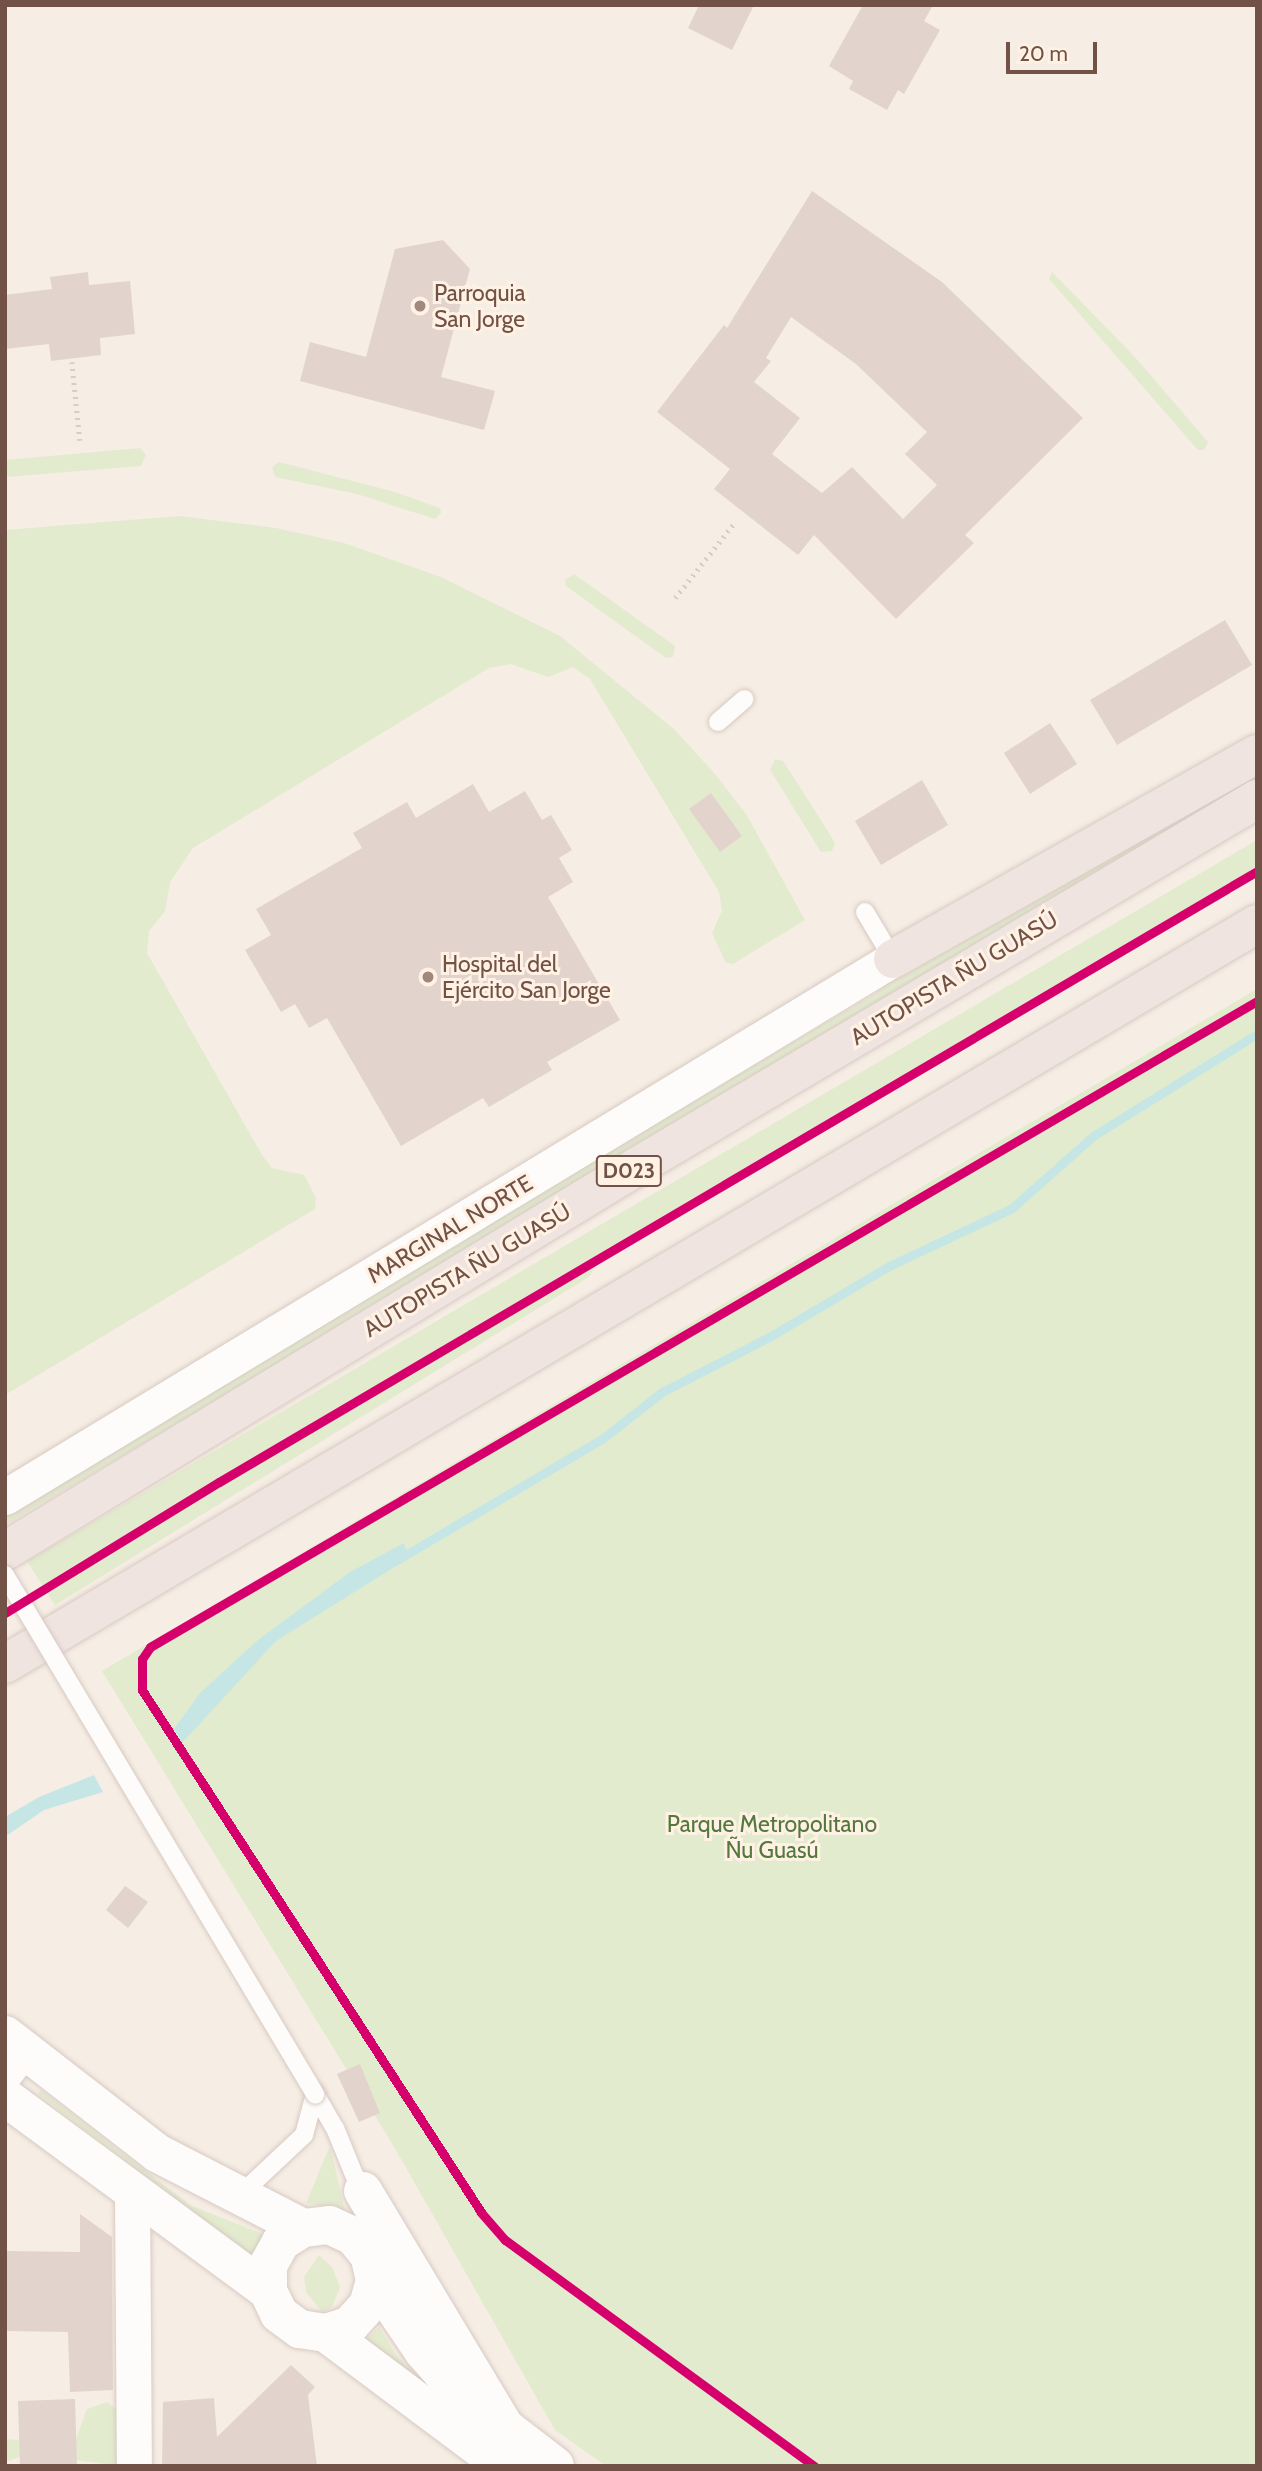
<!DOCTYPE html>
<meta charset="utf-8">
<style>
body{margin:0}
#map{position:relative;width:1262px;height:2471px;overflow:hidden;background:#f6ede4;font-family:Cabin,sans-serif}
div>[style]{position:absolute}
.green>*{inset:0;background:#e3ebce}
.water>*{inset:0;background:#c6e6e5}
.stream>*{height:9px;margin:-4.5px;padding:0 4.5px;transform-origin:4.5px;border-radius:4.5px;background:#c6e6e5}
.building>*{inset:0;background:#e2d4cc}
.path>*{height:4.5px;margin-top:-2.25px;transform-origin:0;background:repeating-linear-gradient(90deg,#d7ccc8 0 2px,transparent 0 7px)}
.roads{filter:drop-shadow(0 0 2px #d7cac3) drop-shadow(0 0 2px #d7cac3)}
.lane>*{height:18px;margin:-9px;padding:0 9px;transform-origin:9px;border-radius:9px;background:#fefcfb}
.street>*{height:35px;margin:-17.5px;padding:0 17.5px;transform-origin:17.5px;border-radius:17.5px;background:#fefcfb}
.secondary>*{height:38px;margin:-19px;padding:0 19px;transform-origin:19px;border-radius:19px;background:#fefcfb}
.highway>*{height:38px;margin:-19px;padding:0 19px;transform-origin:19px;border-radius:19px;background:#f0e4e1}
.bridges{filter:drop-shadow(0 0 2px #d7cac3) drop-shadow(0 0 2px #d7cac3)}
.lane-bridge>*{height:18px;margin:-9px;padding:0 9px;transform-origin:9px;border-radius:9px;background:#fefcfb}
.cycleway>*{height:9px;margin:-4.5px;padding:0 4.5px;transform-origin:4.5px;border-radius:4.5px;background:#d6006c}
.dots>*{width:19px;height:19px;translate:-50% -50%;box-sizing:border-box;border:4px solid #fff2e4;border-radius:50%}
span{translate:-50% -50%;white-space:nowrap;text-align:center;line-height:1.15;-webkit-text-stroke:6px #fff2e4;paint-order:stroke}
.shield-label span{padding:2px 5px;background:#fff2e4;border:2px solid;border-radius:5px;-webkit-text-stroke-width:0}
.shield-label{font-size:21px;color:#725146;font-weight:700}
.poi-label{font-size:23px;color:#725146}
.left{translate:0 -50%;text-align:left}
.street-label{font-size:23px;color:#725146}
.park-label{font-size:23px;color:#54793e}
.frame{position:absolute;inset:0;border:7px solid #725146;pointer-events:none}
.scale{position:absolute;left:1006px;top:42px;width:91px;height:32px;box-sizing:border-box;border:4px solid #725146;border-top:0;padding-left:9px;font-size:21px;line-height:24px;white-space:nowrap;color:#725146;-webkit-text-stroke:5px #fff2e4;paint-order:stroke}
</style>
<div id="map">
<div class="green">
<i style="clip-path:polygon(1052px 272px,1134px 356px,1208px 442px,1204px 450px,1198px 450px,1049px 279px)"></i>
<i style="clip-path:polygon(140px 448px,146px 455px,141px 466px,5px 477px,5px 460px)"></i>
<i style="clip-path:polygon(279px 462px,395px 492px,440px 508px,441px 513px,435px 519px,357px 494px,275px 477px,272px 467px)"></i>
<i style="clip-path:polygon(179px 516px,276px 528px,344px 543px,441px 577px,560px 636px,675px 730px,715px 774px,746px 814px,805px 920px,733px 964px,726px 963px,712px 933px,722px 911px,719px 892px,590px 679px,573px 667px,548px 677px,511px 664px,489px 668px,193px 848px,170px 882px,165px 911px,149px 931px,147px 953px,262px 1155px,272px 1168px,304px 1175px,316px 1198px,315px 1209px,5px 1395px,5px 530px)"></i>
<i style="clip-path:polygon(574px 574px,675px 646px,673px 657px,666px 658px,566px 586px,565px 580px)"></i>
<i style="clip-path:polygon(775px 759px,783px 761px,809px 801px,835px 843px,832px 851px,821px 852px,770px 770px)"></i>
<i style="clip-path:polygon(1257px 767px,1257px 784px,5px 1525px,5px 1506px,877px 993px,904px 967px)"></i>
<i style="clip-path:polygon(1257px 840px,1257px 875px,601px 1257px,589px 1277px,55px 1605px,27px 1561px)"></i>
<i style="clip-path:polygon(1257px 989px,1257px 2466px,606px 2466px,555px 2430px,393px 2145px,102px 1671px)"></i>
<i style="clip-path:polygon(41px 2090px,190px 2205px,265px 2235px,251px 2263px,235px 2244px,38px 2094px)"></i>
<i style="clip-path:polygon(329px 2148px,331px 2150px,345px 2211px,306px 2203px)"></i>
<i style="clip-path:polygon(319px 2255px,332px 2267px,340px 2287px,332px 2307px,322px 2312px,306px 2292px,304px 2277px)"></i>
<i style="clip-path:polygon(379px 2327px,396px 2355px,420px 2380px,532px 2466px,523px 2466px,364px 2342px)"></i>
<i style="clip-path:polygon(107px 2402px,122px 2414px,121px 2466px,29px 2454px,5px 2462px,5px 2439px,74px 2445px,87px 2409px)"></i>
</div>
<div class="water">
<i style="clip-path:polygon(404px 1543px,409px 1558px,276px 1641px,182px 1743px,174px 1729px,200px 1693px,258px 1640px,350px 1572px)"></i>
<i style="clip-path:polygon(94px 1775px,103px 1792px,44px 1810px,6px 1836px,5px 1817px,39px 1797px)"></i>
</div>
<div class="stream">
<i style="left:397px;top:1560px;width:238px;rotate:-30.6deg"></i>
<i style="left:602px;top:1439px;width:76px;rotate:-38.1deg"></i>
<i style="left:662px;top:1392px;width:123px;rotate:-27.2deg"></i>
<i style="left:771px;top:1336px;width:137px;rotate:-30.7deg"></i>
<i style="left:889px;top:1266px;width:136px;rotate:-25.2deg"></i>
<i style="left:1012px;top:1208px;width:108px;rotate:-41.6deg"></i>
<i style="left:1093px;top:1136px;width:193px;rotate:-31.9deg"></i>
</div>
<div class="building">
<i style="clip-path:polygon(699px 5px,754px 5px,732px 50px,688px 28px)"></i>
<i style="clip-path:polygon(863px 5px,933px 5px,924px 21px,940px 30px,904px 94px,898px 90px,887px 110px,849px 89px,853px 81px,829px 66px)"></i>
<i style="clip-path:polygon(evenodd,812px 191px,942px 282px,1083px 418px,965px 535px,974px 543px,896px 619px,814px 535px,798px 555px,714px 489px,730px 469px,657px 412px,724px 325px,727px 328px,812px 191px,791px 317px,856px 364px,927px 432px,905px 454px,937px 485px,903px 519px,852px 467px,822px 493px,772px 454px,800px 418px,754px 382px,771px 361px,766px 358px,791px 317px)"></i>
<i style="clip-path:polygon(443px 240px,470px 269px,441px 377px,495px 391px,484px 430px,300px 381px,310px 342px,366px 357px,395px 249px)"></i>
<i style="clip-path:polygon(88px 272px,89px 285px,130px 281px,135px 334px,100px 338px,101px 355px,51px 361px,49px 344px,5px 349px,5px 295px,52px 289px,50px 277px)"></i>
<i style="clip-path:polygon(1225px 620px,1252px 665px,1117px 745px,1090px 700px)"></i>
<i style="clip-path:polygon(1050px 723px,1077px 764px,1030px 794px,1004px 753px)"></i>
<i style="clip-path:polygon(922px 780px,948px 825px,881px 865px,855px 821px)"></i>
<i style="clip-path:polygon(473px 784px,489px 812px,525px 791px,542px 820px,551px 815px,572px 850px,559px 858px,573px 882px,548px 897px,620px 1020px,547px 1062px,552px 1070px,489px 1107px,483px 1098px,401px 1146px,327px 1018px,309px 1028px,295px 1004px,281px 1012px,245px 950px,271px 935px,256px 909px,362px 848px,353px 833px,407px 802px,416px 818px)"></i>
<i style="clip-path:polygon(711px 793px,742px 836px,720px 852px,689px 809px)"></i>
<i style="clip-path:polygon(125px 1886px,148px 1902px,128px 1928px,106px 1910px)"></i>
<i style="clip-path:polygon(360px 2064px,380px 2113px,359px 2122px,337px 2074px)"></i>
<i style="clip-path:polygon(80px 2214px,112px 2237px,113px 2390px,70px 2392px,68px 2332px,5px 2331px,7px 2251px,80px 2252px)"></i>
<i style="clip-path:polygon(291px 2365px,315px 2387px,308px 2395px,317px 2466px,162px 2466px,163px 2402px,214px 2398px,217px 2437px)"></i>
<i style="clip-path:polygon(75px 2399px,77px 2466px,20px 2466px,18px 2401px)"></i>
</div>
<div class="path">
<i style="left:72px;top:362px;width:79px;rotate:84.2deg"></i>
<i style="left:675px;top:598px;width:98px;rotate:-51.6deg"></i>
</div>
<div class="roads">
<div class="lane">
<i style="left:718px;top:722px;width:35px;rotate:-41deg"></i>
<i style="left:865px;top:912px;width:55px;rotate:59.2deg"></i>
<i style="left:315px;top:2094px;width:39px;rotate:60deg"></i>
<i style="left:335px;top:2128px;width:71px;rotate:67.8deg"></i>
<i style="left:240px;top:2195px;width:88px;rotate:-43.2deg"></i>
<i style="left:304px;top:2135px;width:42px;rotate:-75deg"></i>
</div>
<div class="street">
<i style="left:5px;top:1497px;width:1038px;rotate:-31.21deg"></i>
<i style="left:5px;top:2073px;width:31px;rotate:-52deg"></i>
<i style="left:132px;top:2194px;width:272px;rotate:89.6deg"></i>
</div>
<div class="secondary">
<i style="left:5px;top:2035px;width:192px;rotate:37.8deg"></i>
<i style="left:157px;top:2153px;width:164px;rotate:27.2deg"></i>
<i style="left:5px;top:2097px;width:327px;rotate:36.4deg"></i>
<i style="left:363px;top:2191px;width:275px;rotate:59deg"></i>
<i style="left:375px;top:2280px;width:86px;rotate:55.9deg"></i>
<i style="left:423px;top:2351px;width:55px;rotate:48.7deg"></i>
<i style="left:459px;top:2392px;width:121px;rotate:37.6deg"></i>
<i style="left:326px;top:2333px;width:25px;rotate:-18deg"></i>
<i style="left:350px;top:2325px;width:27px;rotate:-48deg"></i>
<i style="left:368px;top:2305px;width:26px;rotate:-74deg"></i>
<i style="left:375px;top:2280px;width:26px;rotate:-103deg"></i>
<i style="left:369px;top:2255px;width:25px;rotate:-130deg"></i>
<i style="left:353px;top:2236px;width:26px;rotate:-155deg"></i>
<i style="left:329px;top:2225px;width:26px;rotate:173deg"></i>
<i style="left:303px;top:2228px;width:26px;rotate:148deg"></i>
<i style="left:281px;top:2242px;width:26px;rotate:119deg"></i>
<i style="left:268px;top:2265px;width:26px;rotate:90deg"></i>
<i style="left:268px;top:2291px;width:25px;rotate:64deg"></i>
<i style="left:279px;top:2314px;width:26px;rotate:36deg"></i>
<i style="left:300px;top:2329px;width:26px;rotate:9deg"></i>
<i style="left:326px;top:2333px;width:222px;rotate:36.8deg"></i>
</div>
<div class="highway">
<i style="left:893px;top:959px;width:418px;rotate:-29.4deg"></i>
<i style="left:5px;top:1551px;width:741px;rotate:-31.31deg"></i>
<i style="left:638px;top:1166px;width:720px;rotate:-30.66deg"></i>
<i style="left:5px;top:1664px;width:1454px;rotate:-30.59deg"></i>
</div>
</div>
<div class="bridges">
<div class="lane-bridge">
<i style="left:5px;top:1575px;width:605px;rotate:59.15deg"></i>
</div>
</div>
<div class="cycleway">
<i style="left:5px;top:1613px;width:251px;rotate:-31.5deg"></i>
<i style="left:219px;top:1482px;width:1204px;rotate:-30.48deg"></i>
<i style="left:814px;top:2466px;width:383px;rotate:-143.8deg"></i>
<i style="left:505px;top:2240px;width:37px;rotate:-131deg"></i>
<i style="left:481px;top:2212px;width:622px;rotate:-123deg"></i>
<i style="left:142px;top:1690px;width:31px;rotate:-90deg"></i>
<i style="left:142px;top:1659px;width:14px;rotate:-56deg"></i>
<i style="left:150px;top:1647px;width:1282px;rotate:-30.27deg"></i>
</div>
<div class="dots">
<i style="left:420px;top:306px;background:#a0887d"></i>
<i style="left:428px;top:977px;background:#a0887d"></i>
</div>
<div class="shield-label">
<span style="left:629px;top:1171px">D023</span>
</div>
<div class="poi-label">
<span class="left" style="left:434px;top:306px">Parroquia<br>San Jorge</span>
<span class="left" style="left:442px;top:977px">Hospital del<br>Ejército San Jorge</span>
</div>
<div class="street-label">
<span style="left:954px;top:978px;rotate:-31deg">AUTOPISTA ÑU GUASÚ</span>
<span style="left:450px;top:1229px;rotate:-31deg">MARGINAL NORTE</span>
<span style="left:467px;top:1270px;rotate:-31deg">AUTOPISTA ÑU GUASÚ</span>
</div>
<div class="park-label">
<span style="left:772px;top:1837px">Parque Metropolitano<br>Ñu Guasú</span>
</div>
<div class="frame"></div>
<div class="scale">20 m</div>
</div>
